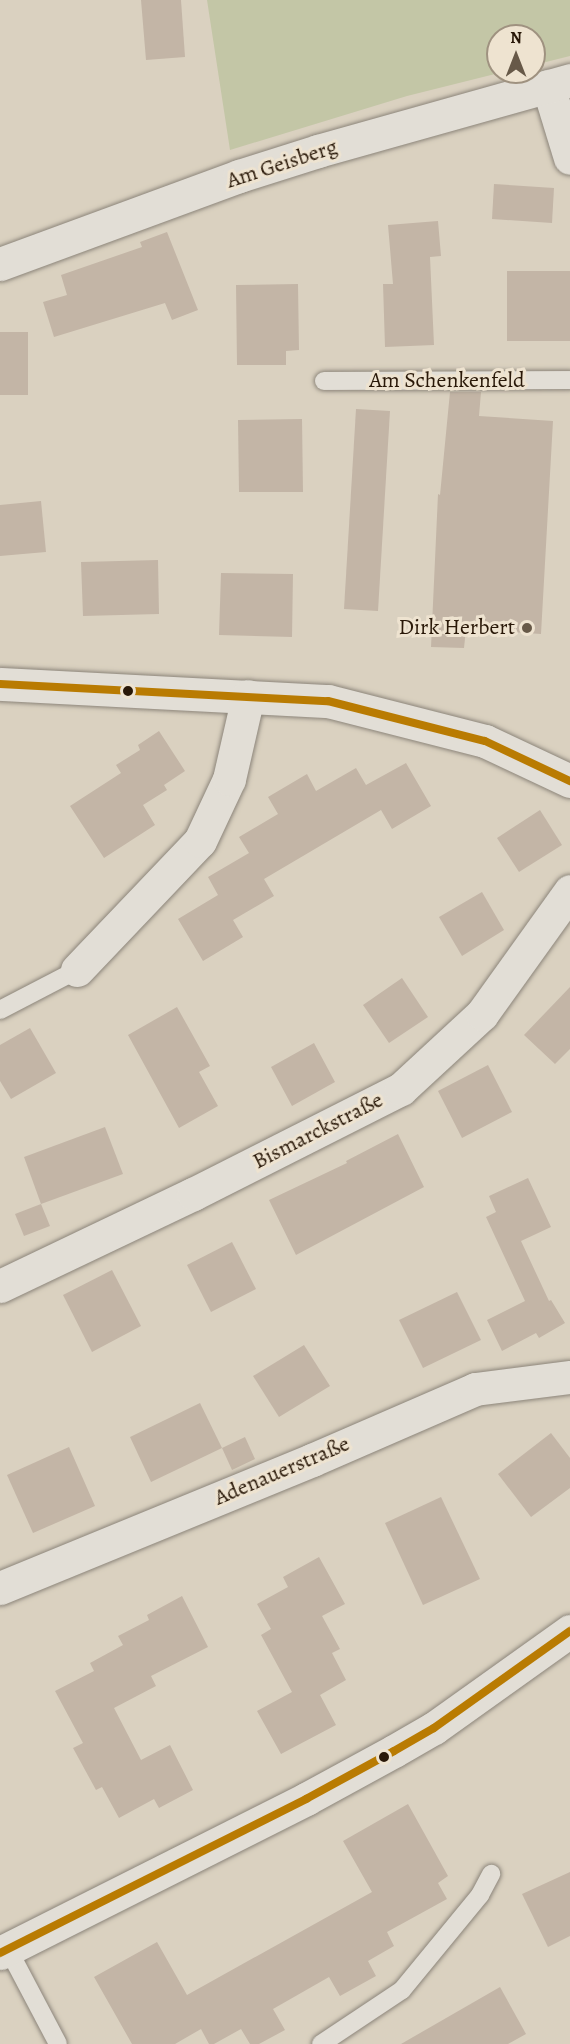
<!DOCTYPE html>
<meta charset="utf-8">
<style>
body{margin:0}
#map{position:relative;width:570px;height:2044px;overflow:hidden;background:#dad1c0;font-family:Alegreya,serif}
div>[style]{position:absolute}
.green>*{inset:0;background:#c3c6a6}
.building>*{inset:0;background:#c3b5a6}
.roads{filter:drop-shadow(0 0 2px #8c857a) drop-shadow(0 0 2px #8c857a)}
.lane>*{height:18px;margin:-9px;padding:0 9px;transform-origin:9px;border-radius:9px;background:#e2ded6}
.street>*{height:33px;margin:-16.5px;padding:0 16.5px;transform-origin:16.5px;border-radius:16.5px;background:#e2ded6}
.secondary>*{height:33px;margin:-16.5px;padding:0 16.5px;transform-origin:16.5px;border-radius:16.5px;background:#e2ded6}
.bus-1>*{height:8px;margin:-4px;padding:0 4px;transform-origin:4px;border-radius:4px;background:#b97b02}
.dots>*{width:16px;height:16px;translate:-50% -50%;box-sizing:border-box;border:3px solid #eee3d0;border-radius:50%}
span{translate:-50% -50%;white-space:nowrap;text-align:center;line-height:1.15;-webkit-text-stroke:6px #eee3d0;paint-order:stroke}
.street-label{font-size:22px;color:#291808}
.poi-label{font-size:22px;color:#291808}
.right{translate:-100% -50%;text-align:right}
.north{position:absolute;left:486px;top:24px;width:60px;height:60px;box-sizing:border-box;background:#eee3d0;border:2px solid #9f9280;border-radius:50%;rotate:0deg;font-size:16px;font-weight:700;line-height:24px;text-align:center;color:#291808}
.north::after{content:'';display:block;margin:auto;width:21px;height:27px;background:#675948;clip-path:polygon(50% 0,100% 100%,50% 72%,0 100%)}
</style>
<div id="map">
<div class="green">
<i style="clip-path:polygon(207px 0,570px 0,570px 56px,534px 65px,534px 36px,498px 36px,498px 72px,503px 72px,407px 96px,230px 150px)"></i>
</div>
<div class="building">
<i style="clip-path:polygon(141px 0,181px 0,185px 57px,146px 60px)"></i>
<i style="clip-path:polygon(494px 184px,554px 188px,552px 223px,492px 219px)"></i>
<i style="clip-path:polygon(438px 221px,441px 256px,430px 257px,434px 345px,385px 347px,383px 284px,393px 284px,388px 225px)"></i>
<i style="clip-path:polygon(167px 232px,198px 310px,172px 320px,165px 303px,54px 337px,43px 302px,67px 295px,61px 275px,142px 247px,140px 242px)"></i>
<i style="clip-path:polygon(507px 271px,570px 271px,570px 341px,507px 341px)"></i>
<i style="clip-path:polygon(298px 284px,299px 350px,286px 351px,286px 365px,237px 365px,236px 285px)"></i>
<i style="clip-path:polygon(0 332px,28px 332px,28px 395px,0 395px)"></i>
<i style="clip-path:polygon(450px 392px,481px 392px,479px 416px,553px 421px,541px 634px,466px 629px,464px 648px,431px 647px,438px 494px,440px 495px)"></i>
<i style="clip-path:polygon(356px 409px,390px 411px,378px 611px,344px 609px)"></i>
<i style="clip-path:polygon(302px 419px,303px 492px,239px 492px,238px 420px)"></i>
<i style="clip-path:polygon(41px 501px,46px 552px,0 556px,0 505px)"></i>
<i style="clip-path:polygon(158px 560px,159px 614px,83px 616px,81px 562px)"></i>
<i style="clip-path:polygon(221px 573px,293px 574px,292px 637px,219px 635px)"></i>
<i style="clip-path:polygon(159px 731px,185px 771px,164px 785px,167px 790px,143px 805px,155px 825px,104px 858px,70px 806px,121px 773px,116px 765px,140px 750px,138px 745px)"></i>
<i style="clip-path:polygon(406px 763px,431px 806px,392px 829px,381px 810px,264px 879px,274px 896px,233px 920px,243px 937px,203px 961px,178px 919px,218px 895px,208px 877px,249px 853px,239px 837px,278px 814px,268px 797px,307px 774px,316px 791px,356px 768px,366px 785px)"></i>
<i style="clip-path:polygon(540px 810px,562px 845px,519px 872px,497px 838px)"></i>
<i style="clip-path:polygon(482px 892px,504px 930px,462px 956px,439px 917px)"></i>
<i style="clip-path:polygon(402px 978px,428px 1017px,389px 1043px,363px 1005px)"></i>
<i style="clip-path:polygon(570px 987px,570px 1049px,555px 1064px,524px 1035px)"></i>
<i style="clip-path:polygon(177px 1007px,210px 1066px,199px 1072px,218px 1106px,179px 1128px,128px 1035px)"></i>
<i style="clip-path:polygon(30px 1028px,56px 1073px,11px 1099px,0 1081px,0 1045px)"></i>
<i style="clip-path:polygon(314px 1043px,335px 1082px,292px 1106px,271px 1067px)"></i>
<i style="clip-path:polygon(488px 1065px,512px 1112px,462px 1138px,438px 1091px)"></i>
<i style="clip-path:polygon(105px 1127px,123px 1174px,41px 1204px,24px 1157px)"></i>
<i style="clip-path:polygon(398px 1134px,424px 1187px,296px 1255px,269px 1200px,347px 1163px,346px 1161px)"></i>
<i style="clip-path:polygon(528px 1178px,551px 1227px,521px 1241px,549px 1301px,551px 1300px,565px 1323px,539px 1338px,536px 1333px,502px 1351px,487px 1320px,525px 1301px,486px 1217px,496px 1212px,489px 1196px)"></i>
<i style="clip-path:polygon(41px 1204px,50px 1226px,24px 1236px,15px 1214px)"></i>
<i style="clip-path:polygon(232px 1242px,256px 1289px,211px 1312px,187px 1265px)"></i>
<i style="clip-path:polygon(112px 1270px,141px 1326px,92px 1352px,63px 1295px)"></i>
<i style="clip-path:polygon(457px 1292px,481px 1340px,423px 1368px,399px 1320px)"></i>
<i style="clip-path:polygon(304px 1345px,330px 1386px,279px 1417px,253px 1376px)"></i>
<i style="clip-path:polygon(200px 1403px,222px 1448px,151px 1482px,130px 1437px)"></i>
<i style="clip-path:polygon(551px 1433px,570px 1458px,570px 1488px,531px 1517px,498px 1474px)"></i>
<i style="clip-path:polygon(245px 1437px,255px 1459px,232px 1470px,222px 1448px)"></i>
<i style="clip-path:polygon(69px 1447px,95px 1506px,33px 1533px,7px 1475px)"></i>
<i style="clip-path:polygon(441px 1497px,480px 1579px,423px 1605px,385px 1523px)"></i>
<i style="clip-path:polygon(319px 1557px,345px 1604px,322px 1616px,340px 1649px,332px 1653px,346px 1680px,320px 1695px,336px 1725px,281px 1754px,257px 1711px,292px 1692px,261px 1635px,271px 1629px,257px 1604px,288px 1587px,283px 1577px)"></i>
<i style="clip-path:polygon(182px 1596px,208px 1647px,151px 1676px,156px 1686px,114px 1708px,141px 1760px,170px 1745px,193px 1790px,159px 1808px,154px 1799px,119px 1818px,102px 1787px,96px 1790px,73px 1748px,83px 1743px,55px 1691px,94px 1671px,90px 1663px,123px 1645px,118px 1636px,149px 1620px,147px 1615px)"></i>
<i style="clip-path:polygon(408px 1804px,448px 1876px,438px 1883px,447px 1899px,387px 1932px,394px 1946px,368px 1961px,376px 1976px,340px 1996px,329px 1977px,273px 2009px,285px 2030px,259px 2044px,250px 2044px,241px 2029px,214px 2044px,209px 2044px,201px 2029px,175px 2044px,132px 2044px,94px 1977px,157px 1942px,187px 1995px,372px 1892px,343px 1841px)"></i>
<i style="clip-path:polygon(570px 1872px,570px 1936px,548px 1947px,522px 1894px)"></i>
<i style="clip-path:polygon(500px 1987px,526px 2034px,508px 2044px,401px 2044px)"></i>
</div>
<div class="roads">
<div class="lane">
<i style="left:324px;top:381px;width:246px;rotate:-0.2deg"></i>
<i style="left:0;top:1010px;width:87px;rotate:-27.5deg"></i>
<i style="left:8px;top:1949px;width:107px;rotate:62.2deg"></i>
<i style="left:321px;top:2044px;width:97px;rotate:-33.7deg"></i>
<i style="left:402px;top:1990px;width:123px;rotate:-50.6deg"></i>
<i style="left:480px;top:1895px;width:24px;rotate:-62deg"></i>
</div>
<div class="street">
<i style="left:548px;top:86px;width:75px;rotate:73deg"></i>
<i style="left:0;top:684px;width:328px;rotate:3deg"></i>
<i style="left:328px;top:701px;width:162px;rotate:14.3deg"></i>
<i style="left:485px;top:741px;width:94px;rotate:25.2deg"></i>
<i style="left:77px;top:970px;width:178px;rotate:-46.4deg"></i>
<i style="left:200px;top:841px;width:68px;rotate:-64.9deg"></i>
<i style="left:229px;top:779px;width:85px;rotate:-77.1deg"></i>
<i style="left:0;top:1286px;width:214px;rotate:-25.5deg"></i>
<i style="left:193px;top:1194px;width:233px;rotate:-26.8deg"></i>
<i style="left:401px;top:1089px;width:110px;rotate:-42.8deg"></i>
<i style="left:482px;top:1014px;width:151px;rotate:-54.4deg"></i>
<i style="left:0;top:1588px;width:337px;rotate:-22.3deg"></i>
<i style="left:312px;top:1460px;width:178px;rotate:-23.5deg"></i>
<i style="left:475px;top:1389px;width:96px;rotate:-7.2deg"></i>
<i style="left:0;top:1953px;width:343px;rotate:-26.7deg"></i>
<i style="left:306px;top:1799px;width:100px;rotate:-28.6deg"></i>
<i style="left:394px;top:1751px;width:46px;rotate:-29.9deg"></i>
<i style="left:434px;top:1728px;width:167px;rotate:-35.5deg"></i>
</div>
<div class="secondary">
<i style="left:0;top:264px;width:255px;rotate:-20.2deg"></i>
<i style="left:239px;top:176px;width:83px;rotate:-17.6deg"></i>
<i style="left:318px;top:151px;width:262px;rotate:-15.7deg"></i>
</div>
</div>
<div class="bus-1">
<i style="left:0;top:684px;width:328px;rotate:3deg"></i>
<i style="left:328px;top:701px;width:162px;rotate:14.3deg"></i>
<i style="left:485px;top:741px;width:94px;rotate:25.2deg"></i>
<i style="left:0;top:1953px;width:343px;rotate:-26.7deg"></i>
<i style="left:306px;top:1799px;width:100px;rotate:-28.6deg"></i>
<i style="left:394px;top:1751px;width:46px;rotate:-29.9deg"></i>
<i style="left:434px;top:1728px;width:167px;rotate:-35.5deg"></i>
</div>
<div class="dots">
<i style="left:527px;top:628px;background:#675948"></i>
<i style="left:128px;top:691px;background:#291808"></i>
<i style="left:384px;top:1757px;background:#291808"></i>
</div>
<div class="street-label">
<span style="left:282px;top:164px;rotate:-18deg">Am Geisberg</span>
<span style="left:447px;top:381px">Am Schenkenfeld</span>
<span style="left:318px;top:1131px;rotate:-27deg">Bismarckstraße</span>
<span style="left:282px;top:1471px;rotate:-23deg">Adenauerstraße</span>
</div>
<div class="poi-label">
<span class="right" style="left:515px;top:628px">Dirk Herbert</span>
</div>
<div class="north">N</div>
</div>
